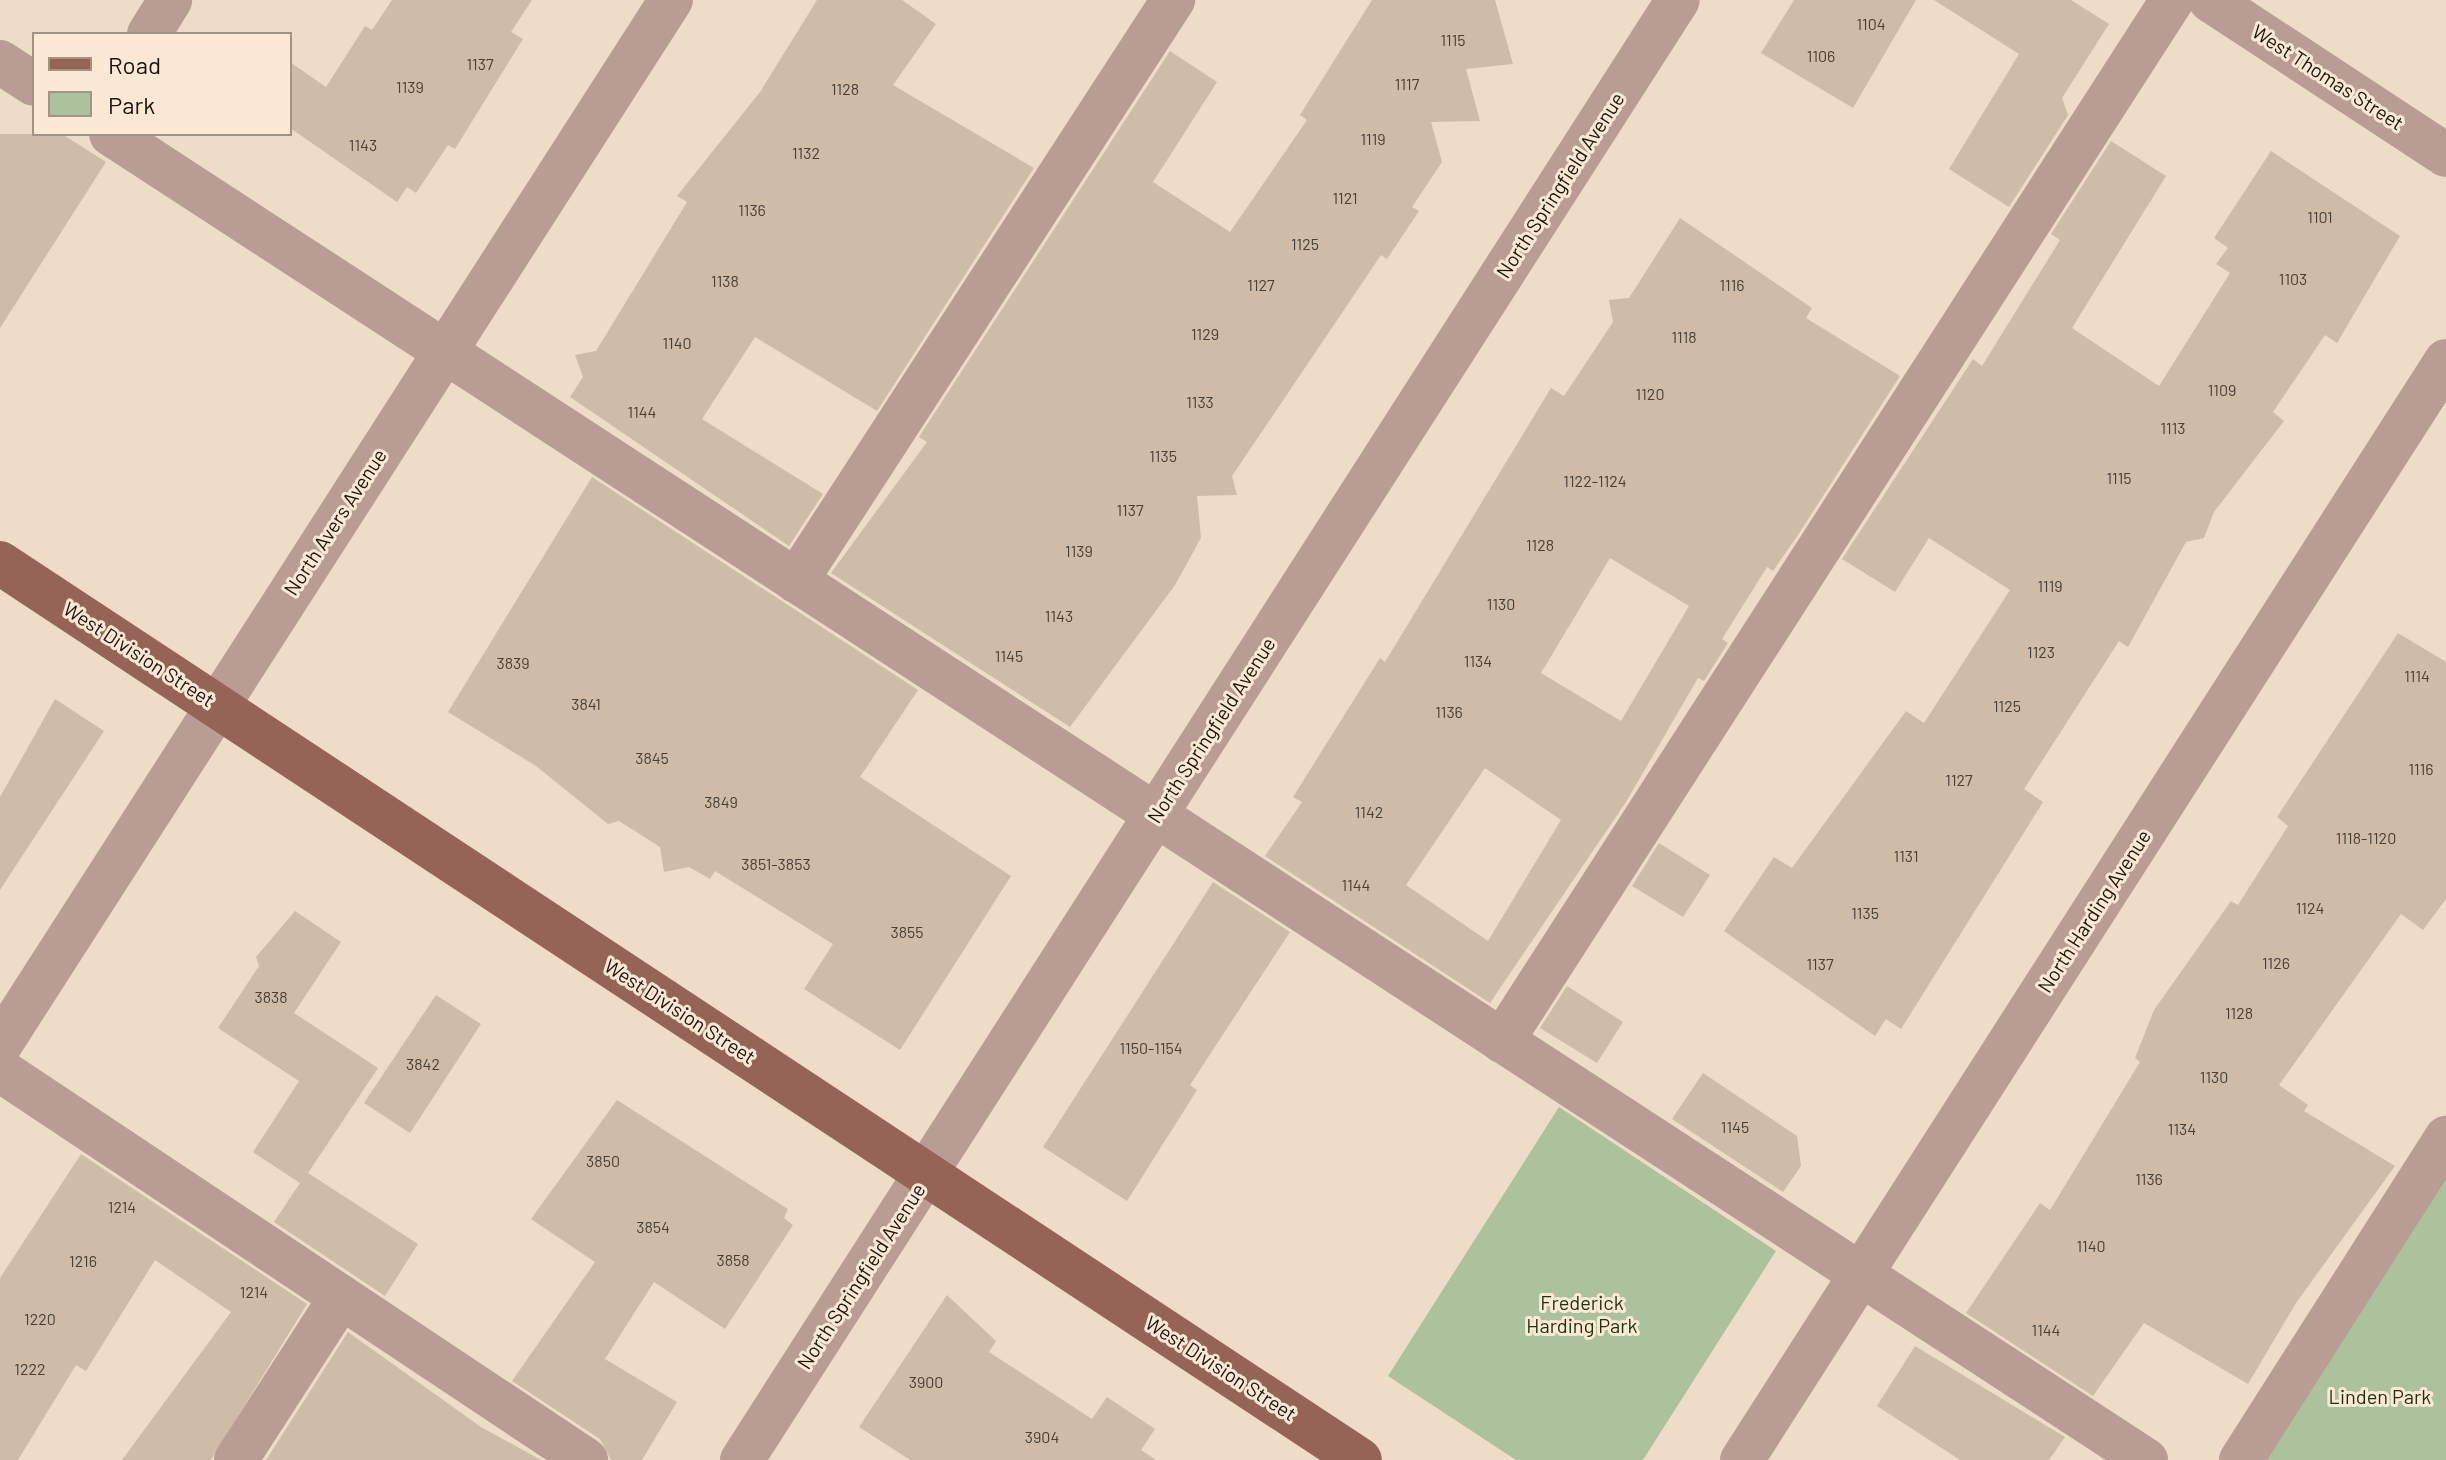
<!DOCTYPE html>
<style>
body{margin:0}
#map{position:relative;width:2446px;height:1460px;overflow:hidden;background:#eedcc8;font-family:Barlow,sans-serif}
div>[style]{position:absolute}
.green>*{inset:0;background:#abc29c}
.building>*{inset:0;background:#cebca9}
.minor>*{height:44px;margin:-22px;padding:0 22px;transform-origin:22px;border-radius:22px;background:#b99d95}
.major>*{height:44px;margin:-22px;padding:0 22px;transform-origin:22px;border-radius:22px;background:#956456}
span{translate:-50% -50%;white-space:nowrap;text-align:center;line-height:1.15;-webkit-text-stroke:6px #fce9d5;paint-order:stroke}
.number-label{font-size:16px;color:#483f35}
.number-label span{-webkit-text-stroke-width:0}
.street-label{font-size:20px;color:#1c150e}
.park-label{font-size:20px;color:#1f320d}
.legend{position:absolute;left:32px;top:32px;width:260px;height:104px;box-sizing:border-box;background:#fce9d5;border:2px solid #a29485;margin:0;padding:10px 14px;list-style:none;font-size:24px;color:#1c150e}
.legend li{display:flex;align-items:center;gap:16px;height:40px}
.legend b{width:40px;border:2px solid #a29485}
</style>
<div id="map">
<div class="green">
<i style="clip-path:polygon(1559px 1107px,1776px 1251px,1643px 1460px,1516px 1460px,1388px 1376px)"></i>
<i style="clip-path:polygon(2446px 1174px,2446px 1460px,2263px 1460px)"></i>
</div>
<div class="building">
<i style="clip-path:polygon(392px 0,532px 0,511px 32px,523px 39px,455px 149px,448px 145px,416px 193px,407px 187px,397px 202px,290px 128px,290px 62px,326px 87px,365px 26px,372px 30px)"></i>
<i style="clip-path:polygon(817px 0,902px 0,936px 24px,893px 85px,1034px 168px,877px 411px,755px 337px,702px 419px,823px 494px,789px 546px,570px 397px,583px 377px,575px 355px,596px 351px,687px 202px,677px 196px,760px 92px)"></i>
<i style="clip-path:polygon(1372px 0,1495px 0,1513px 64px,1466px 69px,1480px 121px,1431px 122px,1442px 162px,1412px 207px,1419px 211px,1387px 259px,1381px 255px,1232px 476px,1237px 495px,1197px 496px,1201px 538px,1175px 585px,1070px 727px,831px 573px,927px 442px,919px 437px,1170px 51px,1217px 82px,1153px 182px,1230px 232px,1307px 120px,1300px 115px)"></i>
<i style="clip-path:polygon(1794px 0,1916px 0,1853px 108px,1761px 53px)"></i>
<i style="clip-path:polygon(1934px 0,2071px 0,2109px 24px,2062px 98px,2068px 115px,2009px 207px,1949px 169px,2019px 54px)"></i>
<i style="clip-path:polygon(0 134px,62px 134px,106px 162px,0 328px)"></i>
<i style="clip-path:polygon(2111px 141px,2166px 176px,2072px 328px,2159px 386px,2230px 273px,2216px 264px,2228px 248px,2214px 238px,2271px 151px,2400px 236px,2337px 343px,2325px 335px,2273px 412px,2284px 421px,2214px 512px,2204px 538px,2186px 542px,2128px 647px,2119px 641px,2024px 789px,2043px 802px,1901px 1029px,1886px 1019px,1875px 1036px,1724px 931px,1774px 857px,1792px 868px,1906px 711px,1924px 723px,2010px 590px,1929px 538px,1895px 592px,1842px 559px,1973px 359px,1982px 366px,2060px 240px,2051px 234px)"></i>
<i style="clip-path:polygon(evenodd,1680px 218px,1812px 308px,1806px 318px,1900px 376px,1800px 532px,1773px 571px,1767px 567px,1722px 639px,1728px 643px,1704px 681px,1698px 678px,1626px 802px,1490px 1003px,1265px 856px,1302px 802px,1293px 797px,1380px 658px,1385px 662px,1551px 388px,1564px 396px,1613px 322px,1609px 300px,1629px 298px,1680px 218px,1610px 558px,1689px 606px,1621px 721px,1541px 673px,1610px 558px,1680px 218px,1485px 768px,1561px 820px,1488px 941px,1406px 885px,1485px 768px)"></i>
<i style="clip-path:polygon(592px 477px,918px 690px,860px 777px,1011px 876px,900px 1050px,804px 989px,833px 944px,715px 871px,710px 879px,689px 867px,664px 872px,660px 847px,619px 821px,608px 824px,536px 766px,448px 712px)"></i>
<i style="clip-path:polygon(2398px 633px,2446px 662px,2446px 899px,2423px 930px,2401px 914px,2279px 1085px,2308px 1105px,2304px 1111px,2395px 1166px,2296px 1303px,2248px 1384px,2144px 1323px,2093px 1396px,1966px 1313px,2040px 1203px,2050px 1210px,2140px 1062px,2135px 1058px,2154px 1010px,2231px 901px,2238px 905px,2288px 826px,2277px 817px)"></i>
<i style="clip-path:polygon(55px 699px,104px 731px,0 890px,0 797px)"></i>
<i style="clip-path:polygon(1659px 843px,1710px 875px,1683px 917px,1632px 886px)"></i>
<i style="clip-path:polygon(1213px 882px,1290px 932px,1190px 1085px,1197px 1090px,1127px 1201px,1043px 1147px)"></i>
<i style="clip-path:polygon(295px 911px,341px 942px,294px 1013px,378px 1068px,308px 1173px,418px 1244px,385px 1296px,274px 1222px,300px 1183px,253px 1152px,299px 1081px,218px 1028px,259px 966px,256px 957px)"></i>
<i style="clip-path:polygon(1567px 986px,1623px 1022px,1597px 1063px,1540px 1028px)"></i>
<i style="clip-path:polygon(436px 995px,481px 1024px,410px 1133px,364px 1103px)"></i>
<i style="clip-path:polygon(1703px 1073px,1797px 1136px,1801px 1166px,1783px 1192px,1672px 1119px)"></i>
<i style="clip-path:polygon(617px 1100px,788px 1209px,784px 1218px,793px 1225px,725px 1329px,654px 1282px,605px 1359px,677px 1402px,642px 1460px,611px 1460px,600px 1439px,512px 1381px,595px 1262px,531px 1219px)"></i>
<i style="clip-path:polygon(81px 1154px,307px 1304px,211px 1460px,122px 1460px,231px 1312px,155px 1260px,86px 1371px,76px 1365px,18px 1460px,0 1460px,0 1278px)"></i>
<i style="clip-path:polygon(947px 1295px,996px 1341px,989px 1352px,1092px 1419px,1107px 1397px,1155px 1429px,1141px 1450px,1156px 1460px,910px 1460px,859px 1427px)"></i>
<i style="clip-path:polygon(348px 1332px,481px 1427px,541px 1460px,266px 1460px)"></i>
<i style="clip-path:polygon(1915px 1346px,2065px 1437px,2049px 1460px,1960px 1460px,1877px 1406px)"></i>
</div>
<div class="minor">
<i style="left:2210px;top:0;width:282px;rotate:33.3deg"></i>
<i style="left:149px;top:34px;width:40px;rotate:-58deg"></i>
<i style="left:0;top:62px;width:40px;rotate:32.9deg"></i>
<i style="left:111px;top:134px;width:2429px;rotate:33.09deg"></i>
<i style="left:796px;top:581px;width:693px;rotate:-57.02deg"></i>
<i style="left:1502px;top:1041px;width:1238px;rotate:-57.23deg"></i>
<i style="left:0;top:1045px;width:1242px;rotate:-57.3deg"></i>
<i style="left:0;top:1070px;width:704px;rotate:33.64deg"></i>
<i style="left:236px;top:1460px;width:194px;rotate:-57.2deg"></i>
<i style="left:742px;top:1460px;width:1734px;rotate:-57.34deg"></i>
<i style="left:1742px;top:1460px;width:1305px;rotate:-57.36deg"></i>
<i style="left:2241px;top:1460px;width:382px;rotate:-57.5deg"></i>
</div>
<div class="major">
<i style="left:0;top:563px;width:1629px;rotate:33.41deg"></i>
</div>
<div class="number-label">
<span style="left:1871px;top:24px">1104</span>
<span style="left:1453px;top:40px">1115</span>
<span style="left:1821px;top:56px">1106</span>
<span style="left:480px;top:64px">1137</span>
<span style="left:1407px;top:84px">1117</span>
<span style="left:410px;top:87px">1139</span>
<span style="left:845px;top:89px">1128</span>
<span style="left:1373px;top:139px">1119</span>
<span style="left:363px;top:145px">1143</span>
<span style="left:806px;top:153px">1132</span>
<span style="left:1345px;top:198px">1121</span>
<span style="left:752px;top:210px">1136</span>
<span style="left:2320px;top:217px">1101</span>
<span style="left:1305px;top:244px">1125</span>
<span style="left:2293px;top:279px">1103</span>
<span style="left:725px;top:281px">1138</span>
<span style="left:1261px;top:285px">1127</span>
<span style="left:1732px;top:285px">1116</span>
<span style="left:1205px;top:334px">1129</span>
<span style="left:1684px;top:337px">1118</span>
<span style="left:677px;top:343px">1140</span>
<span style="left:2222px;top:390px">1109</span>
<span style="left:1650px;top:394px">1120</span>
<span style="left:1200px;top:402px">1133</span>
<span style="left:642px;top:412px">1144</span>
<span style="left:2173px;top:428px">1113</span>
<span style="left:1163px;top:456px">1135</span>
<span style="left:2119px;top:478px">1115</span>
<span style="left:1595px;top:481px">1122-1124</span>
<span style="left:1130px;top:510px">1137</span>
<span style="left:1540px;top:545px">1128</span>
<span style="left:1079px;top:551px">1139</span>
<span style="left:2050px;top:586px">1119</span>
<span style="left:1501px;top:604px">1130</span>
<span style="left:1059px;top:616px">1143</span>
<span style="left:2041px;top:652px">1123</span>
<span style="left:1009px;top:656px">1145</span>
<span style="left:1478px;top:661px">1134</span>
<span style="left:513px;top:663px">3839</span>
<span style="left:2417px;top:676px">1114</span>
<span style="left:586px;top:704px">3841</span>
<span style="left:2007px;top:706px">1125</span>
<span style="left:1449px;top:712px">1136</span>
<span style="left:652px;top:758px">3845</span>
<span style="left:2421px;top:769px">1116</span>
<span style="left:1959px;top:780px">1127</span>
<span style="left:721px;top:802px">3849</span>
<span style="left:1369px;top:812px">1142</span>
<span style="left:2366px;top:838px">1118-1120</span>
<span style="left:1906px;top:856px">1131</span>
<span style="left:776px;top:864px">3851-3853</span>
<span style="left:1356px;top:885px">1144</span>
<span style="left:2310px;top:908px">1124</span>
<span style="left:1865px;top:913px">1135</span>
<span style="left:907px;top:932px">3855</span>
<span style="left:2276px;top:963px">1126</span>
<span style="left:1820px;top:964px">1137</span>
<span style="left:271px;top:997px">3838</span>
<span style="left:2239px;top:1013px">1128</span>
<span style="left:1151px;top:1048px">1150-1154</span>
<span style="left:423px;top:1064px">3842</span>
<span style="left:2214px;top:1077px">1130</span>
<span style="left:1735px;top:1127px">1145</span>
<span style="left:2182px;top:1129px">1134</span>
<span style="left:603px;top:1161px">3850</span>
<span style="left:2149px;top:1179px">1136</span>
<span style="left:122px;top:1207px">1214</span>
<span style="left:653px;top:1227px">3854</span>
<span style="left:2091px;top:1246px">1140</span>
<span style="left:733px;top:1260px">3858</span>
<span style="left:83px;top:1261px">1216</span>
<span style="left:254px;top:1292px">1214</span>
<span style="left:40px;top:1319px">1220</span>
<span style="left:2046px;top:1330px">1144</span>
<span style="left:30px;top:1369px">1222</span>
<span style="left:926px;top:1382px">3900</span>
<span style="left:1042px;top:1437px">3904</span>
</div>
<div class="street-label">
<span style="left:2328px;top:77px;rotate:33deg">West Thomas Street</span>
<span style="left:1560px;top:185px;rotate:-57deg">North Springfield Avenue</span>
<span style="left:335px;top:522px;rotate:-57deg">North Avers Avenue</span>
<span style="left:139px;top:654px;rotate:33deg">West Division Street</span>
<span style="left:1211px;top:730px;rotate:-57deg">North Springfield Avenue</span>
<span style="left:2094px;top:911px;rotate:-57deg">North Harding Avenue</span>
<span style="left:680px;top:1011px;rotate:33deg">West Division Street</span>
<span style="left:861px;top:1276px;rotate:-57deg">North Springfield Avenue</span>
<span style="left:1221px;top:1368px;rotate:33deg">West Division Street</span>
</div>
<div class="park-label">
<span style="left:1582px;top:1314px">Frederick<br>Harding Park</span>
<span style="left:2380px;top:1396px">Linden Park</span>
</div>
<ul class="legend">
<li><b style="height:10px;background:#956456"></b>Road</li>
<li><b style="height:22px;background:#abc29c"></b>Park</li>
</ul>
</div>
